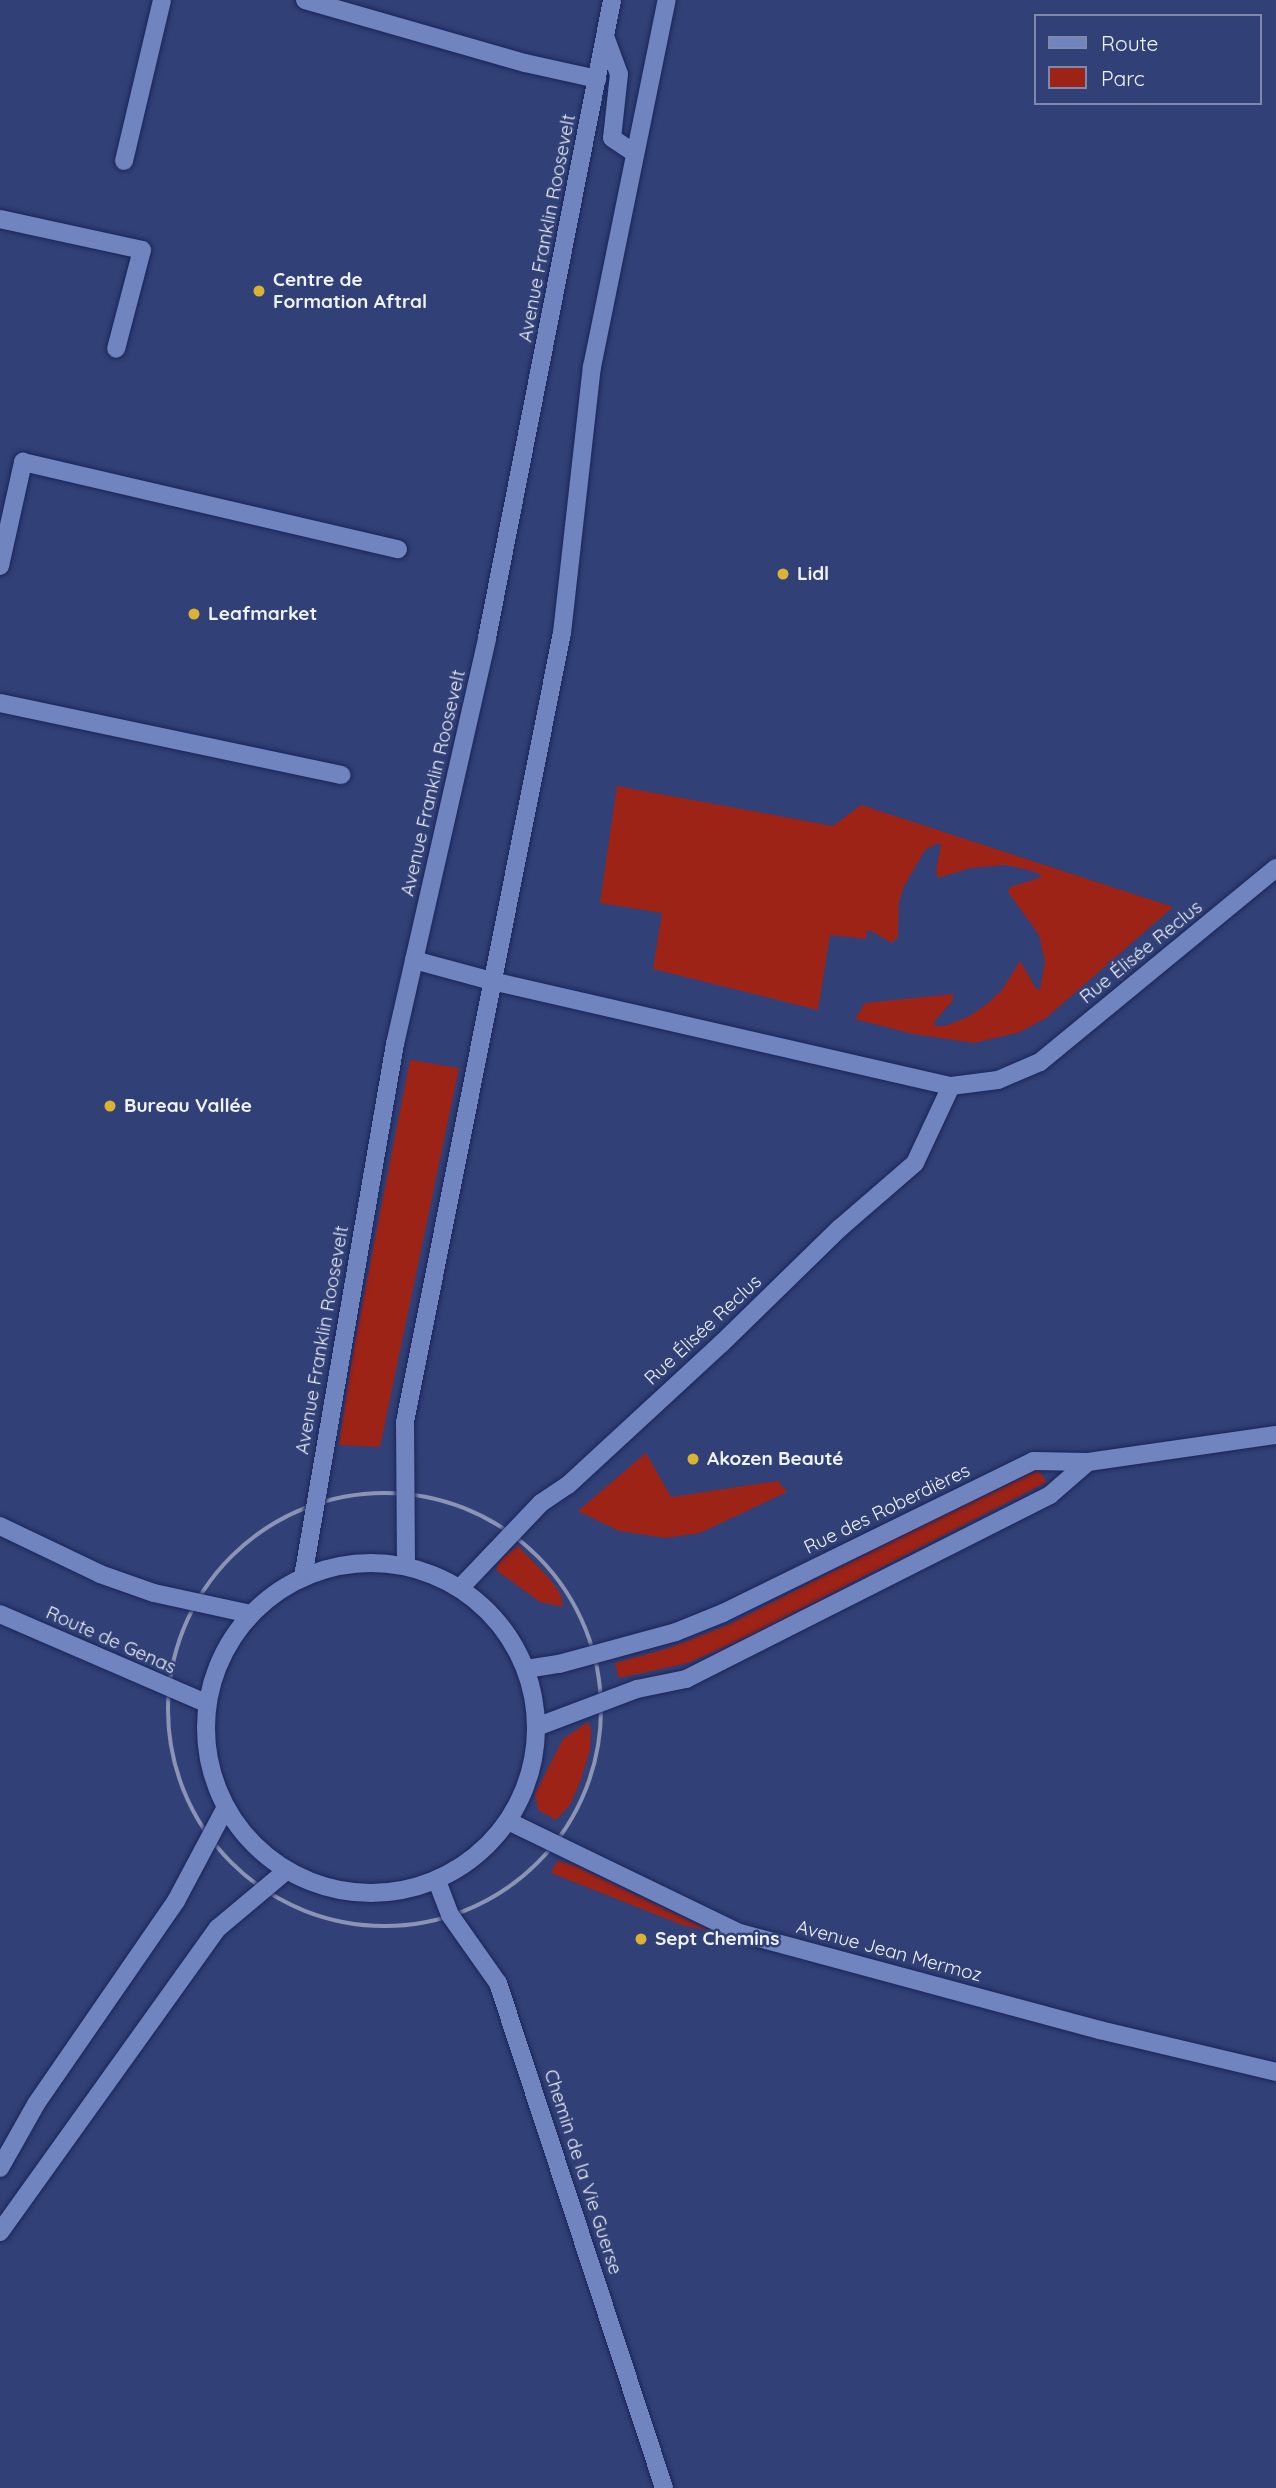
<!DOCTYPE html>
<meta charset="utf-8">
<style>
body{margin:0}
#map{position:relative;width:1276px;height:2488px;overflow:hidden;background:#314076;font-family:Quicksand,sans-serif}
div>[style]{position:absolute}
.green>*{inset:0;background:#9e2317}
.path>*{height:4.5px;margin-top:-2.25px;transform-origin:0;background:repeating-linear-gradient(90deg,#8b94b4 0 2px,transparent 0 7px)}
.path>.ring{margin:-2.25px;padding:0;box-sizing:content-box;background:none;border:4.5px solid #8b94b4;border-radius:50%}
.roads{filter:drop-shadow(0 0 2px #1a2559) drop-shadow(0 0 2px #1a2559)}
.service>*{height:18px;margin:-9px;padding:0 9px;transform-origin:9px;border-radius:9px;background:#7084c0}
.minor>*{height:18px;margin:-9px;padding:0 9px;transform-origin:9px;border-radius:9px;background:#7084c0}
.tertiary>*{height:18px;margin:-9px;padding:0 9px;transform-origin:9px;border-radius:9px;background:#7084c0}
.secondary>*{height:18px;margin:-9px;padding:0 9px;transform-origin:9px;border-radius:9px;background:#7084c0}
.secondary>.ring{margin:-9px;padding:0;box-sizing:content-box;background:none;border:18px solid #7084c0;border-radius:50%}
.dots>*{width:19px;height:19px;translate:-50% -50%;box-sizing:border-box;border:4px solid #314076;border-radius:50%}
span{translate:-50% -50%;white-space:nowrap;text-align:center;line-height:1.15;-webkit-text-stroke:5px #314076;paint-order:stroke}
.street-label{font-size:19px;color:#f1f3fa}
.poi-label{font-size:19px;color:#f1f3fa;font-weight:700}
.left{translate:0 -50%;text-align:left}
.legend{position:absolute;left:1034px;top:14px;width:228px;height:91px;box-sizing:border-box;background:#314076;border:2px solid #7e88ab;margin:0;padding:9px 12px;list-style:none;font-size:21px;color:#f1f3fa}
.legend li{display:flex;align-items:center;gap:14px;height:35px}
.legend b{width:35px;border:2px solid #7e88ab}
</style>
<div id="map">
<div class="green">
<i style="clip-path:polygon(617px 786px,833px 826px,861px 805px,1173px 907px,1046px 1018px,1020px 1032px,974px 1043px,913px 1034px,855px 1019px,865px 1003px,953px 994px,953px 1000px,934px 1022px,935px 1026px,945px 1026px,968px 1017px,987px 1004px,1002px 990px,1020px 961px,1037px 990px,1040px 989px,1045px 962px,1039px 935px,1008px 892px,1010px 887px,1042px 877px,1036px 872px,1006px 865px,971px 868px,938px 878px,936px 870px,941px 845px,938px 843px,925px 850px,904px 886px,899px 902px,898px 937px,892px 943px,871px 931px,867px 931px,866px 939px,830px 935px,818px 1010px,653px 969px,662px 913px,600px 903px)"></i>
<i style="clip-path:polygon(410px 1060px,459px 1068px,380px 1447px,339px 1445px,353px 1352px)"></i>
<i style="clip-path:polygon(646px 1453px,671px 1497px,778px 1481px,787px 1492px,700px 1533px,666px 1538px,619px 1531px,578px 1511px)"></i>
<i style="clip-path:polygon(1038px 1470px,1047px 1482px,749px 1636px,688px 1663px,619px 1678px,615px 1663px,666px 1649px,728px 1625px,916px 1528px)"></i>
<i style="clip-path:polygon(518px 1546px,549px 1578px,560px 1593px,563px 1607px,540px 1602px,496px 1570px,500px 1560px)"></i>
<i style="clip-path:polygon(588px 1722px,591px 1730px,590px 1750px,580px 1782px,570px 1805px,556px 1820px,538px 1810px,535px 1794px,563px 1739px)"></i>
<i style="clip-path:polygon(557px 1861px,574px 1865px,711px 1931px,685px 1926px,551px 1873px)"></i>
</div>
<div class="path">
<i class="ring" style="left:168px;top:1493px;width:429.5px;height:429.5px"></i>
</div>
<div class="roads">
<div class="service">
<i style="left:305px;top:0;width:229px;rotate:16deg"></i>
<i style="left:525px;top:63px;width:74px;rotate:12.5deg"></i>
<i style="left:124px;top:161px;width:165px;rotate:-76.7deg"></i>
<i style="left:0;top:219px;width:145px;rotate:12.3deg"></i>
<i style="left:142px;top:250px;width:102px;rotate:104.7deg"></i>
<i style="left:0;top:566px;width:107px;rotate:-77.5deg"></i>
<i style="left:23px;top:462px;width:385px;rotate:13.1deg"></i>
<i style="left:0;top:703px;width:349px;rotate:11.9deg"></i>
<i style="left:461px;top:1587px;width:116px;rotate:-46.4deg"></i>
<i style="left:541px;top:1503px;width:32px;rotate:-34deg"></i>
<i style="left:568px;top:1485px;width:208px;rotate:-42.7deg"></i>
<i style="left:721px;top:1344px;width:166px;rotate:-44.3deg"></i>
<i style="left:510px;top:1822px;width:255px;rotate:25.8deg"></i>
<i style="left:740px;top:1933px;width:373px;rotate:15.1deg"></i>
<i style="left:1100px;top:2030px;width:181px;rotate:13.4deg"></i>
</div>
<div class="minor">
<i style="left:605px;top:36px;width:40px;rotate:69.8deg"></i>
<i style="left:619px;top:74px;width:64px;rotate:96.2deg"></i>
<i style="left:612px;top:138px;width:27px;rotate:34deg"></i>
<i style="left:414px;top:960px;width:81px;rotate:15.1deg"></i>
<i style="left:492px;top:981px;width:471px;rotate:12.9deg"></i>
<i style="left:951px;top:1086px;width:47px;rotate:-7.3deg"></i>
<i style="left:998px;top:1080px;width:46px;rotate:-23.2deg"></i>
<i style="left:1040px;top:1062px;width:306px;rotate:-39.4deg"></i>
<i style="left:840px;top:1228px;width:99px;rotate:-40.9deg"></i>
<i style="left:915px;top:1163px;width:85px;rotate:-64.9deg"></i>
<i style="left:437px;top:1881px;width:36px;rotate:69deg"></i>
<i style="left:450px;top:1915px;width:83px;rotate:54.8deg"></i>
<i style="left:498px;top:1983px;width:532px;rotate:71.8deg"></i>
</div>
<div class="tertiary">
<i style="left:406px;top:1565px;width:143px;rotate:-90.4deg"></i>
<i style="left:405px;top:1422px;width:804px;rotate:-78.75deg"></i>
<i style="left:562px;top:633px;width:268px;rotate:-83.6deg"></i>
<i style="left:592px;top:367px;width:375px;rotate:-78.5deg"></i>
<i style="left:303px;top:1577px;width:541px;rotate:-80.21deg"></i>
<i style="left:395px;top:1044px;width:416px;rotate:-77.2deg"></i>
<i style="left:487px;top:638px;width:650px;rotate:-78.91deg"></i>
<i style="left:0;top:2168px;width:73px;rotate:-60.6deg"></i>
<i style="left:36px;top:2104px;width:247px;rotate:-55.4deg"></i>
<i style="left:176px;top:1901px;width:104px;rotate:-62deg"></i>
<i style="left:0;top:2232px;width:374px;rotate:-54.4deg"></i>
<i style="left:218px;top:1928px;width:89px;rotate:-40deg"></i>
</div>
<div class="secondary">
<i style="left:0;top:1526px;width:111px;rotate:25.6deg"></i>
<i style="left:100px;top:1574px;width:57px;rotate:19.4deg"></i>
<i style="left:154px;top:1593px;width:98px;rotate:12.3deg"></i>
<i class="ring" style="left:206px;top:1563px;width:312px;height:312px"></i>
<i style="left:0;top:1614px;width:224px;rotate:23.4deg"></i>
<i style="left:526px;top:1669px;width:33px;rotate:-9deg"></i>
<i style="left:559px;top:1664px;width:121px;rotate:-15.3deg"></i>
<i style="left:676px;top:1632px;width:51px;rotate:-22deg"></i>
<i style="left:723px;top:1613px;width:345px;rotate:-26.1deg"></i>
<i style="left:1033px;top:1461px;width:55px;rotate:1deg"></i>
<i style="left:1088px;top:1462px;width:190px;rotate:-8.2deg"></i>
<i style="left:539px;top:1726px;width:105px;rotate:-20.7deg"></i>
<i style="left:637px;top:1689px;width:50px;rotate:-11.5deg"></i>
<i style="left:686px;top:1679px;width:408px;rotate:-26.8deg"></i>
<i style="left:1050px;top:1495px;width:50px;rotate:-41deg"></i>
</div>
</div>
<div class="dots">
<i style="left:259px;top:291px;background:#dbb233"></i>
<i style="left:783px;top:574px;background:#dbb233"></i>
<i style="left:194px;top:614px;background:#dbb233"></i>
<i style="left:110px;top:1106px;background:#dbb233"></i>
<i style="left:693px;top:1459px;background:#dbb233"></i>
<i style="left:641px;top:1939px;background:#dbb233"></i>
</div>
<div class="street-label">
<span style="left:547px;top:228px;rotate:-79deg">Avenue Franklin Roosevelt</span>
<span style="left:433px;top:783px;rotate:-77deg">Avenue Franklin Roosevelt</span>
<span style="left:1141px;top:952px;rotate:-39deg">Rue Élisée Reclus</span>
<span style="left:703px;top:1330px;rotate:-43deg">Rue Élisée Reclus</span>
<span style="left:322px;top:1340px;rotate:-80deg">Avenue Franklin Roosevelt</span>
<span style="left:887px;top:1509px;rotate:-26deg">Rue des Roberdières</span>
<span style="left:111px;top:1640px;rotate:24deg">Route de Genas</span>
<span style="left:889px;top:1951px;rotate:15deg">Avenue Jean Mermoz</span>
<span style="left:583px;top:2172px;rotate:72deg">Chemin de la Vie Guerse</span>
</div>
<div class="poi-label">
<span class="left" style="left:273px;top:291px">Centre de<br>Formation Aftral</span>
<span class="left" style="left:797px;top:574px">Lidl</span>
<span class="left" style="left:208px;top:614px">Leafmarket</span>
<span class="left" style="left:124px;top:1106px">Bureau Vallée</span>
<span class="left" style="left:707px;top:1459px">Akozen Beauté</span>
<span class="left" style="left:655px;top:1939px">Sept Chemins</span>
</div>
<ul class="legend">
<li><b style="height:9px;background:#7084c0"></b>Route</li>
<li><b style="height:19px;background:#9e2317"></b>Parc</li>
</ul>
</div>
